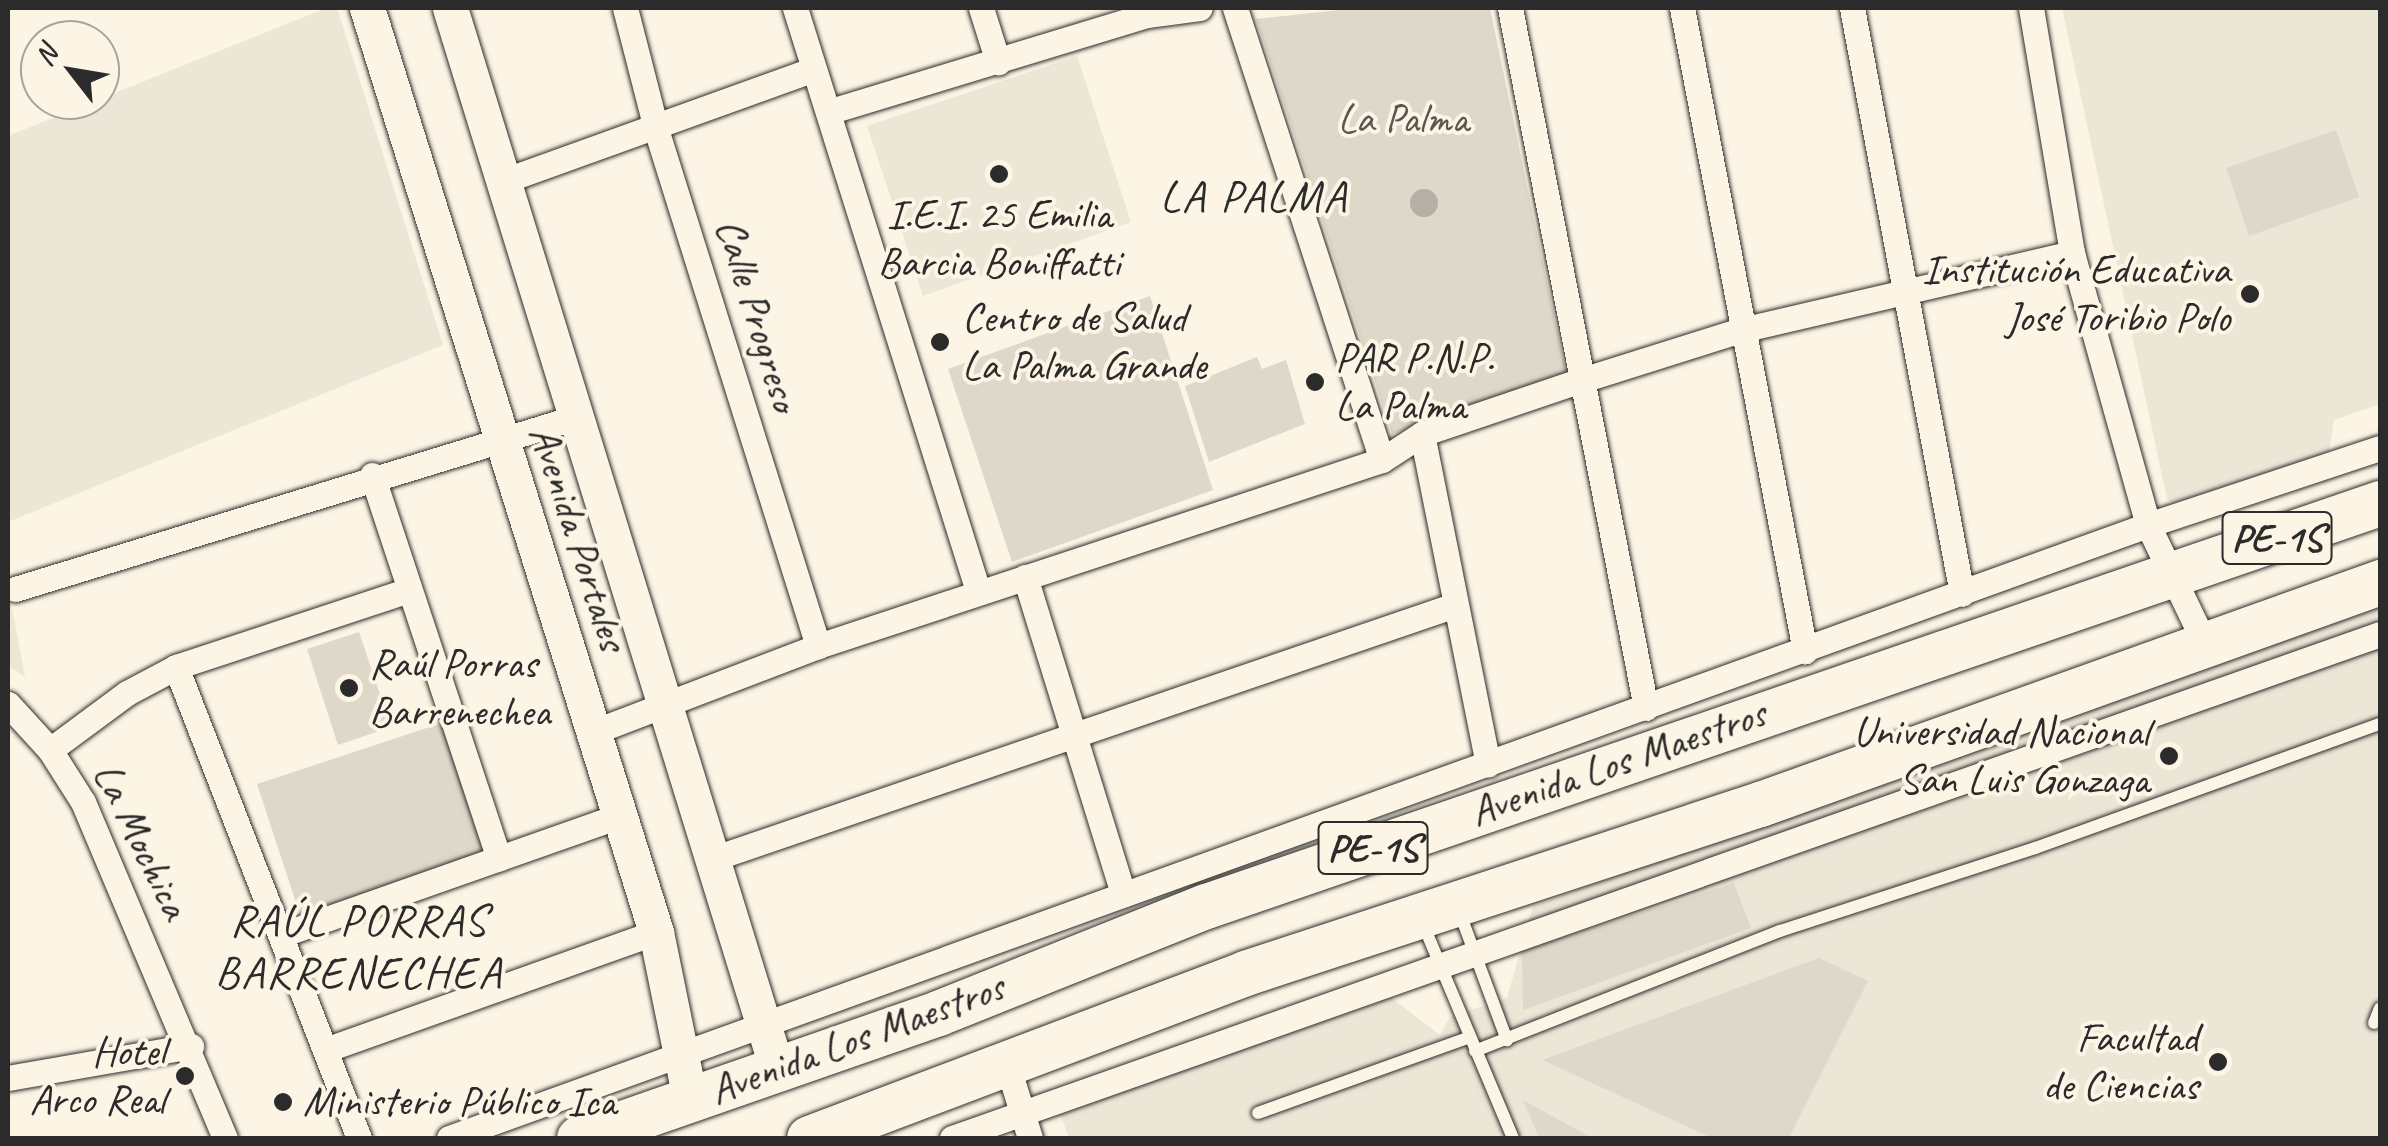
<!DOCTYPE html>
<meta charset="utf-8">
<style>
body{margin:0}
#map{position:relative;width:2388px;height:1146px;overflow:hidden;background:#fcf5e5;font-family:Caveat,sans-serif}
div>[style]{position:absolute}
.built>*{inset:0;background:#ece6d7}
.green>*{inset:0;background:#ded8ca}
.water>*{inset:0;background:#b4b0a5}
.round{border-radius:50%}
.roads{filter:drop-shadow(0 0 2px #2b2b2b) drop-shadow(0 0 2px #2b2b2b)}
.lane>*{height:12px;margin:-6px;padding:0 6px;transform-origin:6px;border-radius:6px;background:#fcf5e5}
.street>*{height:25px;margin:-12.5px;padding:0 12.5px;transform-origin:12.5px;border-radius:12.5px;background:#fcf5e5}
.secondary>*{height:35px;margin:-17.5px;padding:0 17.5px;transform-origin:17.5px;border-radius:17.5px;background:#fcf5e5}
.highway>*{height:45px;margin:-22.5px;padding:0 22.5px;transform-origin:22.5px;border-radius:22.5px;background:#fcf5e5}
.dots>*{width:28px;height:28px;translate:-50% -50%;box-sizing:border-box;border:5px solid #fcf5e5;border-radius:50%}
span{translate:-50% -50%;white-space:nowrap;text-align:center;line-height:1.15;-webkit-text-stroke:8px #fcf5e5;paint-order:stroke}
.shield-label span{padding:2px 8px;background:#fcf5e5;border:2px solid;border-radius:8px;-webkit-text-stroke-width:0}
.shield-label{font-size:40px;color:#2b2b2b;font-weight:700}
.park-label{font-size:42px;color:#585653}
.poi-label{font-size:42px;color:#2b2b2b}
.right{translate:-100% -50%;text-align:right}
.left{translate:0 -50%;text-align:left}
.street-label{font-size:42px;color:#2b2b2b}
.neighbourhood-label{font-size:45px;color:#2b2b2b;letter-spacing:2.5px}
.frame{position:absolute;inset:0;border:10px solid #2b2b2b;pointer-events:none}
.north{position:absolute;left:20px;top:20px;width:100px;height:100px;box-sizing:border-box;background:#fcf5e5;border:2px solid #a8a49b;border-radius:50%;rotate:301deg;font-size:28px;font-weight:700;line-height:40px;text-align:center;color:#2b2b2b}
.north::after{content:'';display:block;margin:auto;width:35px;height:45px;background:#2b2b2b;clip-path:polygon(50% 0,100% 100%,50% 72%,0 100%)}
</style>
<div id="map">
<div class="built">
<i style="clip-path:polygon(326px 8px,337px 8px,443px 345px,8px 522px,8px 136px)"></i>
<i style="clip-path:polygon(2062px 8px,2380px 8px,2380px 404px,2334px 420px,2328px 458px,2184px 510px,2167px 499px)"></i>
<i style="clip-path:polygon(1077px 56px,1131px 222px,923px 296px,867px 126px)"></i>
<i style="clip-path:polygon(8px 587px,25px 677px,8px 666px)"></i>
<i style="clip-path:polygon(2380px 606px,2380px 1138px,1069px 1138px,1059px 1111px,1389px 996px,1440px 1035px,1450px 1017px,1507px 998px,1533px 906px)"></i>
</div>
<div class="green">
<i style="clip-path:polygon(1358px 8px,1490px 8px,1566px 373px,1392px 434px,1256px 19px)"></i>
<i style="clip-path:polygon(2336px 130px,2359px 197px,2249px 236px,2226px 168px)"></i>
<i style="clip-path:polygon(1150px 296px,1213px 490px,1012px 562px,948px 369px)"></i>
<i style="clip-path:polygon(1257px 357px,1262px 369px,1286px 360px,1305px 424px,1209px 462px,1185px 386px)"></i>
<i style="clip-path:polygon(359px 632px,391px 727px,338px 745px,307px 649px)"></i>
<i style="clip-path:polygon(445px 722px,487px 853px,300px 915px,257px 784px)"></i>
<i style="clip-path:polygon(1734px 883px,1751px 928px,1523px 1010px,1522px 951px)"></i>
<i style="clip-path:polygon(1819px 958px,1868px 981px,1789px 1138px,1712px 1138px,1542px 1060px)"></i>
<i style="clip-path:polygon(1523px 1100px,1592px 1138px,1539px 1138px)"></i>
</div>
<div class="water">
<i class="round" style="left:1410px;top:189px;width:28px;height:28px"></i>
</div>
<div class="roads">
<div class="lane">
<i style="left:1459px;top:911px;width:138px;rotate:69.6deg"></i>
<i style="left:1423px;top:924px;width:232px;rotate:67.2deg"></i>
<i style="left:2374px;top:1023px;width:16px;rotate:-68deg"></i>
<i style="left:1475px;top:1051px;width:328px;rotate:-21.5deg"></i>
<i style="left:1780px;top:931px;width:268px;rotate:-18deg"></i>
<i style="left:2035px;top:848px;width:367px;rotate:-19.8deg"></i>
<i style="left:1258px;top:1113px;width:225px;rotate:-19.7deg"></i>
</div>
<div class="street">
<i style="left:625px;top:8px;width:125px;rotate:75.6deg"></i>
<i style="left:656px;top:129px;width:542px;rotate:72.6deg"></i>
<i style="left:795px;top:8px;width:611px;rotate:72.57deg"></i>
<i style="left:981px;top:8px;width:57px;rotate:72.5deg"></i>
<i style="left:1235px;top:8px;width:475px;rotate:72deg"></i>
<i style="left:1510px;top:8px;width:713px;rotate:79.01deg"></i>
<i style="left:1682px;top:8px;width:655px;rotate:79.17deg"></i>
<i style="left:1852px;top:8px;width:596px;rotate:79.37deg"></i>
<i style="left:2031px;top:8px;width:248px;rotate:80.5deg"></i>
<i style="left:2072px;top:253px;width:282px;rotate:74.4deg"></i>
<i style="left:2148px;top:525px;width:132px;rotate:64.4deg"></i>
<i style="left:831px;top:111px;width:330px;rotate:-16.9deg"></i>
<i style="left:1147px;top:15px;width:53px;rotate:-7.5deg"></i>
<i style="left:506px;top:180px;width:327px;rotate:-19.8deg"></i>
<i style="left:1422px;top:434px;width:337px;rotate:78.7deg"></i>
<i style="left:372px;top:475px;width:404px;rotate:71.7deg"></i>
<i style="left:1025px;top:577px;width:332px;rotate:72.8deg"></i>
<i style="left:15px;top:589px;width:591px;rotate:-17.02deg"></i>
<i style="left:176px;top:667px;width:505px;rotate:68.77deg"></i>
<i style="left:8px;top:704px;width:62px;rotate:47.6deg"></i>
<i style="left:50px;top:750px;width:62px;rotate:57.6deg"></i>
<i style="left:83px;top:802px;width:365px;rotate:67.1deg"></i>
<i style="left:593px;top:732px;width:241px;rotate:-20.9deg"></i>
<i style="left:818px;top:646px;width:594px;rotate:-18.25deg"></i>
<i style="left:1382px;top:460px;width:48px;rotate:-33deg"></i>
<i style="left:1422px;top:434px;width:166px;rotate:-18.7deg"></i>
<i style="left:1579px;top:381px;width:170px;rotate:-17.5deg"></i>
<i style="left:1741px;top:330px;width:340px;rotate:-13.1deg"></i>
<i style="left:50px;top:750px;width:96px;rotate:-36.5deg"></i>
<i style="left:127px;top:693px;width:55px;rotate:-28deg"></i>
<i style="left:176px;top:667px;width:242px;rotate:-18.3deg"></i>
<i style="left:709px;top:860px;width:788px;rotate:-18.87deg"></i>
<i style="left:281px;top:935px;width:358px;rotate:-19.4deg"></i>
<i style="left:325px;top:1050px;width:351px;rotate:-19.6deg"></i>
<i style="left:1008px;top:1067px;width:74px;rotate:72.8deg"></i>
<i style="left:8px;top:1078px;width:186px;rotate:-9.9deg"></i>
<i style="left:449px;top:1138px;width:1806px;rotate:-19.84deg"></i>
<i style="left:2148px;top:525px;width:244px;rotate:-18.4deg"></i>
<i style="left:952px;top:1138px;width:1514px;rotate:-19.44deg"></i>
</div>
<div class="secondary">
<i style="left:367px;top:8px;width:968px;rotate:72.63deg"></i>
<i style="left:656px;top:932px;width:170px;rotate:78.5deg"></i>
<i style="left:450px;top:8px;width:1107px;rotate:72.87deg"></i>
</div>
<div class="highway">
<i style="left:579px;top:1138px;width:380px;rotate:-19.2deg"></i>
<i style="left:938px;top:1013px;width:289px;rotate:-21.8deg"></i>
<i style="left:1206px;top:906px;width:1241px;rotate:-18.95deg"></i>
<i style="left:809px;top:1138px;width:466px;rotate:-20.7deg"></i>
<i style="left:1245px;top:973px;width:542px;rotate:-18.17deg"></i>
<i style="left:1760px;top:804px;width:659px;rotate:-19.7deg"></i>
</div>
</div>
<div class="dots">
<i style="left:999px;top:174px;background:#2b2b2b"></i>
<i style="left:2250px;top:294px;background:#2b2b2b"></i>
<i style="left:940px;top:342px;background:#2b2b2b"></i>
<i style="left:1315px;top:382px;background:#2b2b2b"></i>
<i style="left:349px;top:688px;background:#2b2b2b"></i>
<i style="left:2169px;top:756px;background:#2b2b2b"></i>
<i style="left:2218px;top:1062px;background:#2b2b2b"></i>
<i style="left:185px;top:1076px;background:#2b2b2b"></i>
<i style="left:283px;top:1102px;background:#2b2b2b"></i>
</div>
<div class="shield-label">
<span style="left:2277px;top:538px">PE-1S</span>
<span style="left:1373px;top:848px">PE-1S</span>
</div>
<div class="park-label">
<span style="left:1403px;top:119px">La Palma</span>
</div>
<div class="poi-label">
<span style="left:999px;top:239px">I.E.I. 25 Emilia<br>Barcia Boniffatti</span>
<span class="right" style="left:2230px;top:294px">Institución Educativa<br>José Toribio Polo</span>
<span class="left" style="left:962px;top:342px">Centro de Salud<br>La Palma Grande</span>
<span class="left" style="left:1335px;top:382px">PAR P.N.P.<br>La Palma</span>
<span class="left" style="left:369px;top:688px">Raúl Porras<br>Barrenechea</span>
<span class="right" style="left:2149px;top:756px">Universidad Nacional<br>San Luis Gonzaga</span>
<span class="right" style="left:2198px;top:1062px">Facultad<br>de Ciencias</span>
<span class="right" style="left:165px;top:1076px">Hotel<br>Arco Real</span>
<span class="left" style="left:303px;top:1102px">Ministerio Público Ica</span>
</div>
<div class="street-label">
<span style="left:757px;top:315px;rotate:73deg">Calle Progreso</span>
<span style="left:578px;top:538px;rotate:72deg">Avenida Portales</span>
<span style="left:1618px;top:763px;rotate:-19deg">Avenida Los Maestros</span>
<span style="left:141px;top:841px;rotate:64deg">La Mochica</span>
<span style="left:857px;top:1039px;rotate:-20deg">Avenida Los Maestros</span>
</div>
<div class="neighbourhood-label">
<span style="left:1254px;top:197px">LA PALMA</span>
<span style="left:359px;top:947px">RAÚL PORRAS<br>BARRENECHEA</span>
</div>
<div class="frame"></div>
<div class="north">N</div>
</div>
